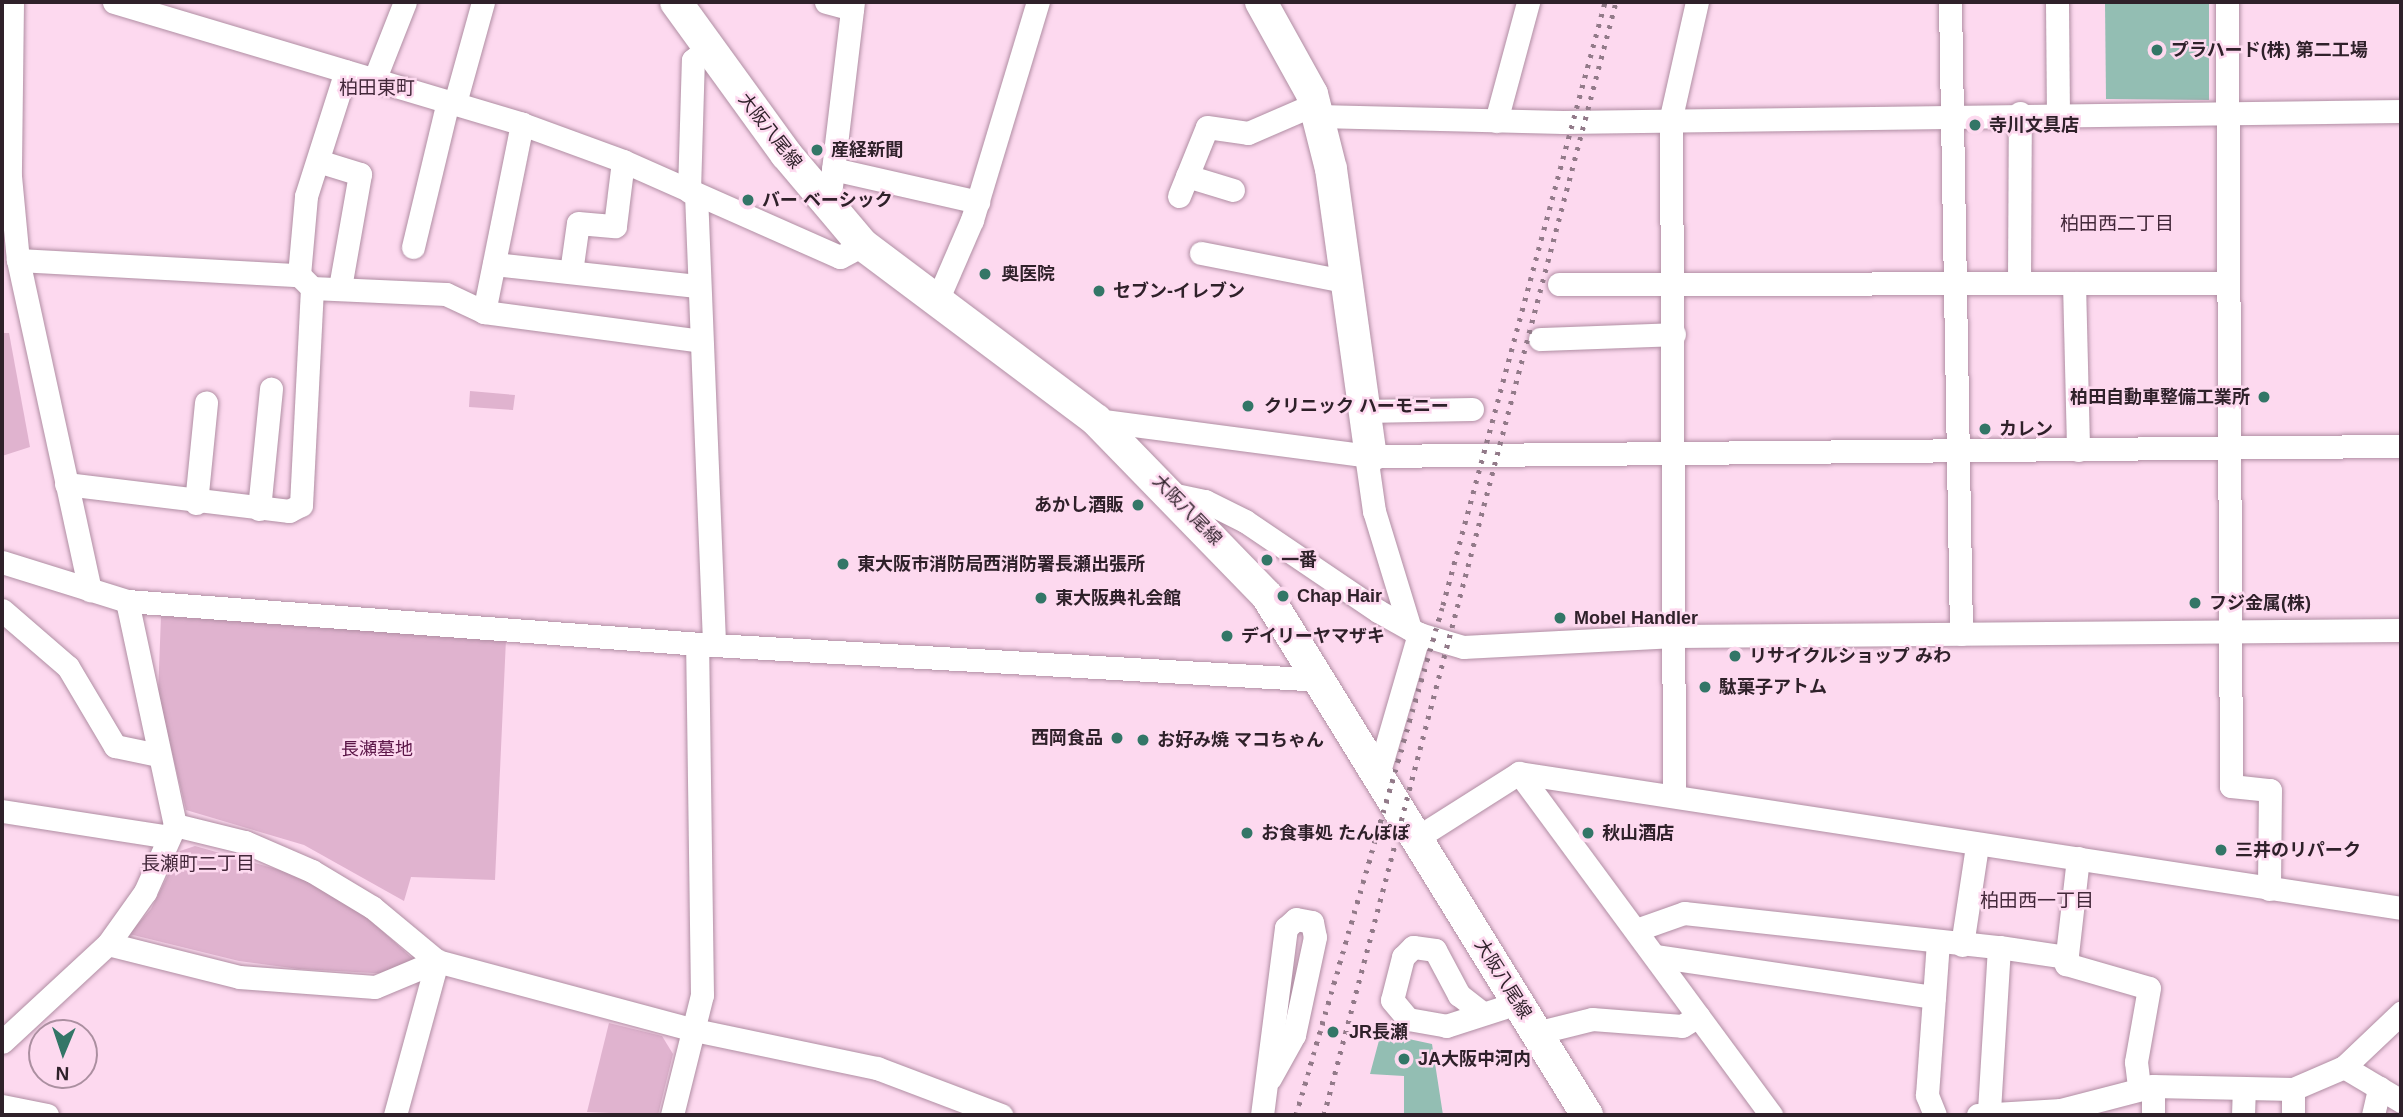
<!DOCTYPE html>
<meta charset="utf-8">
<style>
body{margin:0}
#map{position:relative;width:2403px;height:1117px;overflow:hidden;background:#fdd9ef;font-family:Arial,"Noto Sans JP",sans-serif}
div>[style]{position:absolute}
.green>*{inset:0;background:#e0b3cf}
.building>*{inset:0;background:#93beb3}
.roads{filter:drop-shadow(0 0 2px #b08ea3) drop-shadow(0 0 2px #b08ea3)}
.street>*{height:23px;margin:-11.5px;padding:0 11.5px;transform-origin:11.5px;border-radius:11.5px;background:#fff}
.secondary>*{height:32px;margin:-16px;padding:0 16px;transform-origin:16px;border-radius:16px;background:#fff}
.rail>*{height:5px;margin-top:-2.5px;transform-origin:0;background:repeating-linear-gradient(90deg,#927a89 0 3.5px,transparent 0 10.5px)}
.dots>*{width:19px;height:19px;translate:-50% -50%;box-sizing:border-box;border:4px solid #fdd9ef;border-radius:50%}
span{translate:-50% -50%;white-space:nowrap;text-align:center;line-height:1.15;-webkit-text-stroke:5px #fdd9ef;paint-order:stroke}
.poi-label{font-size:18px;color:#2f212a;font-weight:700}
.left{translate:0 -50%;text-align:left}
.right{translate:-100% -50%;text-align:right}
.street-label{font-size:18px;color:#2f212a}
.park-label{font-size:18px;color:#5b1547}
.neighbourhood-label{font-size:19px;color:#43283a}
.frame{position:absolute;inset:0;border:4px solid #2f212a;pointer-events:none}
.north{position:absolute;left:28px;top:1019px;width:70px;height:70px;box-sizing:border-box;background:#fdd9ef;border:2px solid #ab8fa0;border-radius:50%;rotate:182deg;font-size:19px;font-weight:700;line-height:28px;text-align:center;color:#2f212a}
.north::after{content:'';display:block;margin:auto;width:24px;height:32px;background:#337667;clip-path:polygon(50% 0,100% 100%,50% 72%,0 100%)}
</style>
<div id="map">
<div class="green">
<i style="clip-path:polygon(2px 333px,9px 333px,30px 447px,2px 456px)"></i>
<i style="clip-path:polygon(470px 391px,515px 395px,513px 410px,469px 407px)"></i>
<i style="clip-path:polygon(161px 616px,506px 639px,495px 880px,411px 877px,404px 901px,304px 845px,186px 810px,158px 695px)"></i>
<i style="clip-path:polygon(195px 846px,297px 875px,363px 913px,415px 961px,392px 974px,299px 969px,239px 961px,129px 934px,151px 909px,180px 851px)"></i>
<i style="clip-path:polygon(609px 1023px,662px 1036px,673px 1054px,658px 1115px,587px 1112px)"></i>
</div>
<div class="building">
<i style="clip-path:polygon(2105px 2px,2209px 2px,2209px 100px,2106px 99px)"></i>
<i style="clip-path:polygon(1381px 1033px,1432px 1044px,1443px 1115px,1404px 1115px,1404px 1076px,1370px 1074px)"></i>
</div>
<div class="roads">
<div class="street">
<i style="left:12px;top:2px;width:174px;rotate:90.7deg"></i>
<i style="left:10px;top:176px;width:84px;rotate:84.6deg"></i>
<i style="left:18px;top:260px;width:338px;rotate:77.7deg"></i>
<i style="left:114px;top:2px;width:426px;rotate:16.6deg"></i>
<i style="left:522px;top:124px;width:108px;rotate:20.1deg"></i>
<i style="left:623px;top:161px;width:237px;rotate:23.9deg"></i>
<i style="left:840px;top:257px;width:26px;rotate:-28deg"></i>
<i style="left:826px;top:2px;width:27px;rotate:15deg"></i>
<i style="left:1950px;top:2px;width:632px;rotate:89deg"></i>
<i style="left:2057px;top:2px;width:111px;rotate:89.5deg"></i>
<i style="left:2227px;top:2px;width:784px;rotate:89.71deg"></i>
<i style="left:2231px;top:786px;width:39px;rotate:6deg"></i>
<i style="left:2270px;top:790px;width:99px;rotate:90.6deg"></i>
<i style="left:375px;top:78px;width:82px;rotate:-68.5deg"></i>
<i style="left:455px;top:103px;width:105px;rotate:-74.5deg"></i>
<i style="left:1318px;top:116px;width:245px;rotate:1.4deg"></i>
<i style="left:1563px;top:122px;width:838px;rotate:-0.75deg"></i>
<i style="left:1496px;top:121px;width:123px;rotate:-74.9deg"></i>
<i style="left:318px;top:161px;width:44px;rotate:17.2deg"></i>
<i style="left:360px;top:174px;width:116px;rotate:100deg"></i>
<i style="left:833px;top:169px;width:149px;rotate:12.8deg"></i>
<i style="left:1187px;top:176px;width:48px;rotate:16.9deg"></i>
<i style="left:689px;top:191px;width:131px;rotate:-88.3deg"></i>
<i style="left:693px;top:60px;width:18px;rotate:-38deg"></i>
<i style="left:696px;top:194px;width:451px;rotate:87.7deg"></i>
<i style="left:1179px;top:196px;width:74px;rotate:-67.9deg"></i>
<i style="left:1207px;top:127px;width:41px;rotate:8.3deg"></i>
<i style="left:1248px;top:133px;width:73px;rotate:-23.4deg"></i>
<i style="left:829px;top:203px;width:202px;rotate:-83.2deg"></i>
<i style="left:413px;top:247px;width:150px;rotate:-76.5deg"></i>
<i style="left:1201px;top:253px;width:151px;rotate:11.1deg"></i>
<i style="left:18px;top:260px;width:281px;rotate:3.1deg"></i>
<i style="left:299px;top:275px;width:18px;rotate:45deg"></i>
<i style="left:312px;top:288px;width:134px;rotate:2.6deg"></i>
<i style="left:446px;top:294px;width:42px;rotate:25.3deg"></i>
<i style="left:484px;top:312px;width:219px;rotate:7.6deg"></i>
<i style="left:494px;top:264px;width:204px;rotate:6.2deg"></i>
<i style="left:571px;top:272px;width:49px;rotate:-81.9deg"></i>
<i style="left:578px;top:223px;width:37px;rotate:5deg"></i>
<i style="left:615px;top:226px;width:65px;rotate:-83deg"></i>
<i style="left:299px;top:275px;width:79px;rotate:-84.9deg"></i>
<i style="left:306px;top:196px;width:131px;rotate:-72.3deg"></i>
<i style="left:2019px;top:282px;width:169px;rotate:-89.7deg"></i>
<i style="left:2074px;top:283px;width:167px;rotate:88.6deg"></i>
<i style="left:1559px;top:284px;width:669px;rotate:-0.09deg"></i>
<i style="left:936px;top:303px;width:90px;rotate:-66.6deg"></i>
<i style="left:972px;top:220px;width:228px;rotate:-73.2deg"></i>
<i style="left:484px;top:312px;width:192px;rotate:-78.6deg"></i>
<i style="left:1540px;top:339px;width:134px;rotate:-2.1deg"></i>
<i style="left:1364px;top:411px;width:108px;rotate:-1.1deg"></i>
<i style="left:1096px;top:420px;width:277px;rotate:7.5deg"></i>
<i style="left:1371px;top:456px;width:1030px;rotate:-0.56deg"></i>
<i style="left:1366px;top:455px;width:57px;rotate:81.9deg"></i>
<i style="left:1374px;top:511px;width:123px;rotate:73deg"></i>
<i style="left:66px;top:484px;width:225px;rotate:6.9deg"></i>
<i style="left:289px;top:511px;width:13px;rotate:-27deg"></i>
<i style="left:301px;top:505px;width:217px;rotate:-87.1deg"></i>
<i style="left:1171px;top:494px;width:35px;rotate:12deg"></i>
<i style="left:1205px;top:501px;width:45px;rotate:26.6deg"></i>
<i style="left:1245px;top:521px;width:161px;rotate:34.1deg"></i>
<i style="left:1378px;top:611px;width:47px;rotate:29.3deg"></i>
<i style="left:1419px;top:634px;width:46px;rotate:16.5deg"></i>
<i style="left:1463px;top:647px;width:212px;rotate:-3deg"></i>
<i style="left:1675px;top:636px;width:726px;rotate:-0.47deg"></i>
<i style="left:196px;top:503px;width:101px;rotate:-84.3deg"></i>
<i style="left:259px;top:509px;width:121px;rotate:-84.3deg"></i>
<i style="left:2px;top:562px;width:131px;rotate:17.3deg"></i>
<i style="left:127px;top:601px;width:589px;rotate:4.29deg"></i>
<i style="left:714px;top:645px;width:610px;rotate:3.29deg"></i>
<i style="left:2px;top:610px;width:87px;rotate:40.8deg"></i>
<i style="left:68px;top:667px;width:92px;rotate:59.3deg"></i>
<i style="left:115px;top:746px;width:44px;rotate:11.8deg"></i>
<i style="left:1519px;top:773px;width:425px;rotate:53.6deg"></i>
<i style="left:1378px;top:775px;width:147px;rotate:-73.8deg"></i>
<i style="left:1674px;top:796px;width:679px;rotate:-90.25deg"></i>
<i style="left:1671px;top:117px;width:118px;rotate:-77.3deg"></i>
<i style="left:2px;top:811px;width:169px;rotate:8.8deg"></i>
<i style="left:175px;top:825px;width:72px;rotate:13.7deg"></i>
<i style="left:245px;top:842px;width:73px;rotate:23.4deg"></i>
<i style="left:312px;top:871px;width:70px;rotate:31deg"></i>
<i style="left:372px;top:907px;width:85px;rotate:39.7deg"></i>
<i style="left:437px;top:961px;width:267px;rotate:15deg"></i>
<i style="left:695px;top:1030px;width:186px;rotate:11.8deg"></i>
<i style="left:877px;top:1068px;width:133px;rotate:20.8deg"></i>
<i style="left:1415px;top:839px;width:123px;rotate:-32.4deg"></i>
<i style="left:1519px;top:773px;width:892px;rotate:8.7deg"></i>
<i style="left:2078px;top:858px;width:107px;rotate:96.5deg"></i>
<i style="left:2066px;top:964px;width:86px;rotate:16.1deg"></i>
<i style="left:2149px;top:988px;width:75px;rotate:100deg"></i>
<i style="left:2136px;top:1062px;width:26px;rotate:83deg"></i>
<i style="left:1636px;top:930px;width:51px;rotate:-19.5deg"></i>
<i style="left:1684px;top:913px;width:317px;rotate:6.2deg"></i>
<i style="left:1999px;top:947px;width:164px;rotate:93.5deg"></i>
<i style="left:108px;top:944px;width:135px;rotate:14.1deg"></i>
<i style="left:239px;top:977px;width:136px;rotate:4.2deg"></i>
<i style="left:375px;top:987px;width:67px;rotate:-22.8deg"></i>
<i style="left:1962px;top:945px;width:100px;rotate:-81.4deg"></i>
<i style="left:1999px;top:947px;width:69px;rotate:8.4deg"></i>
<i style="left:1655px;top:956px;width:282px;rotate:8.4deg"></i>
<i style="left:1481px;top:1012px;width:28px;rotate:-142deg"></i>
<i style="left:1459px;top:995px;width:51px;rotate:-118.1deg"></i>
<i style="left:1435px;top:950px;width:22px;rotate:-172deg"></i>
<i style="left:1413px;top:947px;width:14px;rotate:135deg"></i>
<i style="left:1403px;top:957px;width:44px;rotate:104.3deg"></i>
<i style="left:1392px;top:1000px;width:25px;rotate:50deg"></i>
<i style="left:1408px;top:1019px;width:39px;rotate:10deg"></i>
<i style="left:1446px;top:1026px;width:75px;rotate:-17.9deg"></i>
<i style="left:1536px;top:1033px;width:58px;rotate:-14deg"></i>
<i style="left:1592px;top:1019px;width:90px;rotate:4.4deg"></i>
<i style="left:1682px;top:1026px;width:19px;rotate:-32deg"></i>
<i style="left:2px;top:1042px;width:144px;rotate:-42.8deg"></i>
<i style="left:108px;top:944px;width:64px;rotate:-54.6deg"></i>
<i style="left:145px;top:892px;width:73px;rotate:-65.9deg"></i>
<i style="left:175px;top:825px;width:229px;rotate:-102.1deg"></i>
<i style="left:2344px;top:1067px;width:66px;rotate:30.8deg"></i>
<i style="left:2px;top:1106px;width:46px;rotate:11.3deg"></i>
<i style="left:395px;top:1115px;width:160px;rotate:-74.7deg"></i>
<i style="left:672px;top:1115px;width:124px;rotate:-76deg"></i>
<i style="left:702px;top:995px;width:351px;rotate:-90.8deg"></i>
<i style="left:1262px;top:1115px;width:189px;rotate:-82.7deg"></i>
<i style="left:1286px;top:928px;width:13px;rotate:-42deg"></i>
<i style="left:1296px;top:919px;width:16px;rotate:11deg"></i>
<i style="left:1312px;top:922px;width:15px;rotate:79deg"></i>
<i style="left:1315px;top:937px;width:100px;rotate:102.1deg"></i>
<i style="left:1294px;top:1035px;width:49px;rotate:119.2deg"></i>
<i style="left:1935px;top:1115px;width:22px;rotate:-112deg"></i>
<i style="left:1927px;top:1095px;width:153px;rotate:-85.9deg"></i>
<i style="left:1978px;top:1115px;width:83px;rotate:-3.4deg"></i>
<i style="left:2061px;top:1110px;width:95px;rotate:-14.6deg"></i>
<i style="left:2153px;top:1086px;width:140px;rotate:1.2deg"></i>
<i style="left:2293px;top:1089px;width:56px;rotate:-23.3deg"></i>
<i style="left:2344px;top:1067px;width:79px;rotate:-43.5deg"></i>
<i style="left:2153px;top:1115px;width:29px;rotate:-90deg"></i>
<i style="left:2243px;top:1115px;width:27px;rotate:-88deg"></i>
<i style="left:2293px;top:1115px;width:26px;rotate:-90deg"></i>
<i style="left:2373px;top:1115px;width:28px;rotate:-77deg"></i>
</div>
<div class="secondary">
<i style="left:676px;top:2px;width:188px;rotate:54.1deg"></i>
<i style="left:786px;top:154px;width:119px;rotate:49.8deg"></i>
<i style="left:863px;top:245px;width:291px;rotate:36.9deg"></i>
<i style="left:1096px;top:420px;width:245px;rotate:45.8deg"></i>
<i style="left:1267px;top:596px;width:610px;rotate:58.34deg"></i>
<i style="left:1261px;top:2px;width:105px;rotate:61deg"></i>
<i style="left:1312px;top:94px;width:77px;rotate:75.8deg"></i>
<i style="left:1331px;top:169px;width:290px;rotate:82.1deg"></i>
</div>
</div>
<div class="rail">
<i style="left:1296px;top:1115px;width:531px;rotate:-73.92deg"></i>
<i style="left:1443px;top:605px;width:624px;rotate:-74.96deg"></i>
<i style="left:1324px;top:1115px;width:1151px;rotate:-75.3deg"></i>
</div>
<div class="dots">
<i style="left:2157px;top:50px;background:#337667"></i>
<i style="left:1975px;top:125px;background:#337667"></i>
<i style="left:817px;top:150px;background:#337667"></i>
<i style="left:748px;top:200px;background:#337667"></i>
<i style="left:985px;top:274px;background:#337667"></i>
<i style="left:1099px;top:291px;background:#337667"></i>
<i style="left:2264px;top:397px;background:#337667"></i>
<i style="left:1248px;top:406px;background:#337667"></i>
<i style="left:1985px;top:429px;background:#337667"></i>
<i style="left:1138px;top:505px;background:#337667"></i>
<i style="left:1267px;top:560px;background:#337667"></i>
<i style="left:843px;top:564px;background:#337667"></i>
<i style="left:1283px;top:596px;background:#337667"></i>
<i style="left:1041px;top:598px;background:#337667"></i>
<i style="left:2195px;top:603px;background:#337667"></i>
<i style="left:1560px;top:618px;background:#337667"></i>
<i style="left:1227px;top:636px;background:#337667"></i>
<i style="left:1735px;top:656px;background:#337667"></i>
<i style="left:1705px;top:687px;background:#337667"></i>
<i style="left:1117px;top:738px;background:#337667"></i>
<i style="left:1143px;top:740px;background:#337667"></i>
<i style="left:1247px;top:833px;background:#337667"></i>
<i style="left:1588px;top:833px;background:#337667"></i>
<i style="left:2221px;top:850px;background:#337667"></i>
<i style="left:1333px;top:1032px;background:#337667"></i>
<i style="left:1404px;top:1059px;background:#337667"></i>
</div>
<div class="poi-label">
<span class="left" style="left:2171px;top:50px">プラハード(株) 第二工場</span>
<span class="left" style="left:1989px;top:125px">寺川文具店</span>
<span class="left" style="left:831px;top:150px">産経新聞</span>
<span class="left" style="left:762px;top:200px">バー ベーシック</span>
<span class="left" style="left:1001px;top:274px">奥医院</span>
<span class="left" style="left:1113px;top:291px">セブン-イレブン</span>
<span class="right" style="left:2250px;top:397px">柏田自動車整備工業所</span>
<span class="left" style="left:1264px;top:406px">クリニック ハーモニー</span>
<span class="left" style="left:1999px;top:429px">カレン</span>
<span class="right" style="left:1124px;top:505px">あかし酒販</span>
<span class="left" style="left:1281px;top:560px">一番</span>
<span class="left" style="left:857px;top:564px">東大阪市消防局西消防署長瀬出張所</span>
<span class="left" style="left:1297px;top:596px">Chap Hair</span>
<span class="left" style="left:1055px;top:598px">東大阪典礼会館</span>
<span class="left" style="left:2209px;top:603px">フジ金属(株)</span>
<span class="left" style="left:1574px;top:618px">Mobel Handler</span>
<span class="left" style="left:1241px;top:636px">デイリーヤマザキ</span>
<span class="left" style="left:1749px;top:656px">リサイクルショップ みわ</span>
<span class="left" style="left:1719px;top:687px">駄菓子アトム</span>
<span class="right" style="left:1103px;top:738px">西岡食品</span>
<span class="left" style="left:1157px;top:740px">お好み焼 マコちゃん</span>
<span class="left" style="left:1261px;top:833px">お食事処 たんぽぽ</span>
<span class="left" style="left:1602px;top:833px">秋山酒店</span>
<span class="left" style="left:2235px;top:850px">三井のリパーク</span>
<span class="left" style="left:1349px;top:1032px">JR長瀬</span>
<span class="left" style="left:1418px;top:1059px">JA大阪中河内</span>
</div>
<div class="street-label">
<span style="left:770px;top:131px;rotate:52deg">大阪八尾線</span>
<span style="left:1187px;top:510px;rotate:46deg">大阪八尾線</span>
<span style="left:1503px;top:979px;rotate:58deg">大阪八尾線</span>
</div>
<div class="park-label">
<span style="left:377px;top:749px">長瀬墓地</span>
</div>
<div class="neighbourhood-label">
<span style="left:377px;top:88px">柏田東町</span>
<span style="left:2117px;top:224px">柏田西二丁目</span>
<span style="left:198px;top:864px">長瀬町二丁目</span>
<span style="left:2037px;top:901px">柏田西一丁目</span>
</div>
<div class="frame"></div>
<div class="north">N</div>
</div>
